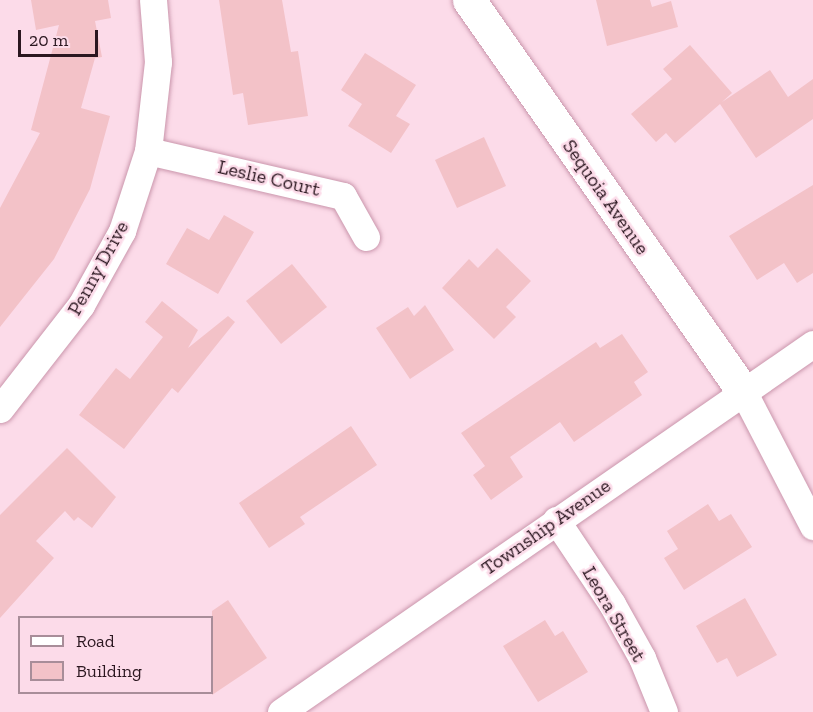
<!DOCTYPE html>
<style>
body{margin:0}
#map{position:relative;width:813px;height:712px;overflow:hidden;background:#fcdbe9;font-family:"Zilla Slab",serif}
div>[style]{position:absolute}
.building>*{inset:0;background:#f3c2c8}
.roads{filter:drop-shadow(0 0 2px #ca96ac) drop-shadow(0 0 2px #ca96ac)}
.minor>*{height:27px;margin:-13.5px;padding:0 13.5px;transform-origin:13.5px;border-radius:13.5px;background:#fff}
.tertiary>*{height:33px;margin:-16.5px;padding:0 16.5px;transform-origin:16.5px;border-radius:16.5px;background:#fff}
span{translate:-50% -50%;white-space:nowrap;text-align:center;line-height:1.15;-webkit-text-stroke:5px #fcdbe9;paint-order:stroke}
.street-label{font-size:20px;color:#2b1720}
.legend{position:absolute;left:18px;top:616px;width:195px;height:78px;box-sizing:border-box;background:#fcdbe9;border:2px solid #a88d99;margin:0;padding:8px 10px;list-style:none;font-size:18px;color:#2b1720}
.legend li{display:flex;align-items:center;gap:12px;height:30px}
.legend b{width:30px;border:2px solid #a88d99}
.scale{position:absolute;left:18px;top:30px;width:80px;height:27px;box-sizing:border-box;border:3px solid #2b1720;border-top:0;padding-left:8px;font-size:18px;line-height:21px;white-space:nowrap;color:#2b1720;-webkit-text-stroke:4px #fcdbe9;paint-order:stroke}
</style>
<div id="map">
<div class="building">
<i style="clip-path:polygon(31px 0,108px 0,111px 18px,95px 21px,102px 57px,95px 58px,81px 108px,110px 116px,90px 189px,54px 259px,0 327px,0 208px,40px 133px,31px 130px,59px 25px,36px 30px)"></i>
<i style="clip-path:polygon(219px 0,282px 0,291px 52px,298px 51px,308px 116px,248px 125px,243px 93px,233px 95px)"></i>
<i style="clip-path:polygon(596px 0,650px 0,652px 7px,671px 1px,678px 27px,607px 46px)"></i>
<i style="clip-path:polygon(690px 45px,732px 93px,722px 102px,770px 70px,788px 97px,813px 79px,813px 119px,756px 158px,720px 104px,675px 143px,666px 133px,656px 142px,631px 114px,672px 79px,663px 69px)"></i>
<i style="clip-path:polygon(365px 53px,416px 85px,396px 116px,410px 124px,391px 153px,348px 126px,362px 104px,341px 90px)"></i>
<i style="clip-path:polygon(484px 137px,506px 186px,457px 208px,435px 160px)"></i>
<i style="clip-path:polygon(813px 185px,813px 273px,797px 283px,784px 263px,757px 280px,729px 236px)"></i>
<i style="clip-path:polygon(224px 215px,254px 232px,218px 294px,166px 264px,187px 228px,209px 240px)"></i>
<i style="clip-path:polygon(497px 248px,531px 281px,506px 307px,516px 317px,494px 339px,442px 288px,469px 259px,478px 268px)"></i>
<i style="clip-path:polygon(292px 264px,327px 307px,281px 344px,246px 301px)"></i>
<i style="clip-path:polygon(162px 301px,198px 330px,188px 348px,228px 316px,235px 322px,178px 393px,172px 388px,124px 449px,79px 415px,116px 368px,130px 379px,163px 337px,145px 322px)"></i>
<i style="clip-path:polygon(425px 305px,454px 350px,410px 379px,376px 328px,408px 307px,414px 316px)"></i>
<i style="clip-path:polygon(622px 334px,648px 372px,634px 382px,642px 395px,574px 442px,560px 422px,510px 457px,523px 477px,491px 500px,473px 475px,485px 466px,461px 433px,596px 342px,600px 348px)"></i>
<i style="clip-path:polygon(351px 426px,377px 465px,300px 517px,305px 524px,269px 548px,239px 503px)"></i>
<i style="clip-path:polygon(67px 448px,116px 497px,92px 528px,78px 517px,74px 521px,65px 511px,36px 541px,54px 558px,0 618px,0 515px)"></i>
<i style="clip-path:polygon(708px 504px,719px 521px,731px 514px,752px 547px,684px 590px,664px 558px,678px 549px,667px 531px)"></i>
<i style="clip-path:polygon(745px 598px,777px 655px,737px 677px,727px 658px,717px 663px,696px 626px)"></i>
<i style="clip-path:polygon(228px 600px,267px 658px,212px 695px,212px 611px)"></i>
<i style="clip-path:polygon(545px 620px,555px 636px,563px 631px,588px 672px,538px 702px,503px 646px)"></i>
</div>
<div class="roads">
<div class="minor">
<i style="left:148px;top:151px;width:200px;rotate:13deg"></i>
<i style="left:343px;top:196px;width:47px;rotate:60.7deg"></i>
<i style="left:744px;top:393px;width:150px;rotate:62.6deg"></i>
<i style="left:0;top:409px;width:132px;rotate:-52.1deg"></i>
<i style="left:81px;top:305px;width:85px;rotate:-61deg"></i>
<i style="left:122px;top:231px;width:84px;rotate:-72deg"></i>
<i style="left:148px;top:151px;width:90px;rotate:-83.6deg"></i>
<i style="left:158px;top:62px;width:62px;rotate:-94.6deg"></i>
<i style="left:556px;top:520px;width:101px;rotate:56.3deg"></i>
<i style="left:612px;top:604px;width:62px;rotate:60.9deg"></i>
<i style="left:642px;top:658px;width:58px;rotate:67.8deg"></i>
<i style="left:281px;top:712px;width:647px;rotate:-34.67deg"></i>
</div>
<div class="tertiary">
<i style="left:469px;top:0;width:480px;rotate:55deg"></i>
</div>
</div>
<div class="street-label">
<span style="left:269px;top:178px;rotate:13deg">Leslie Court</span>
<span style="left:606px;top:197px;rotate:55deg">Sequoia Avenue</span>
<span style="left:98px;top:268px;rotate:-61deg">Penny Drive</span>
<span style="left:546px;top:527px;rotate:-35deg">Township Avenue</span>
<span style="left:614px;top:614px;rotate:60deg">Leora Street</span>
</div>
<ul class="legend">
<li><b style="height:8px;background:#fff"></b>Road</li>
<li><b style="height:16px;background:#f3c2c8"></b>Building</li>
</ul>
<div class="scale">20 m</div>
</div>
